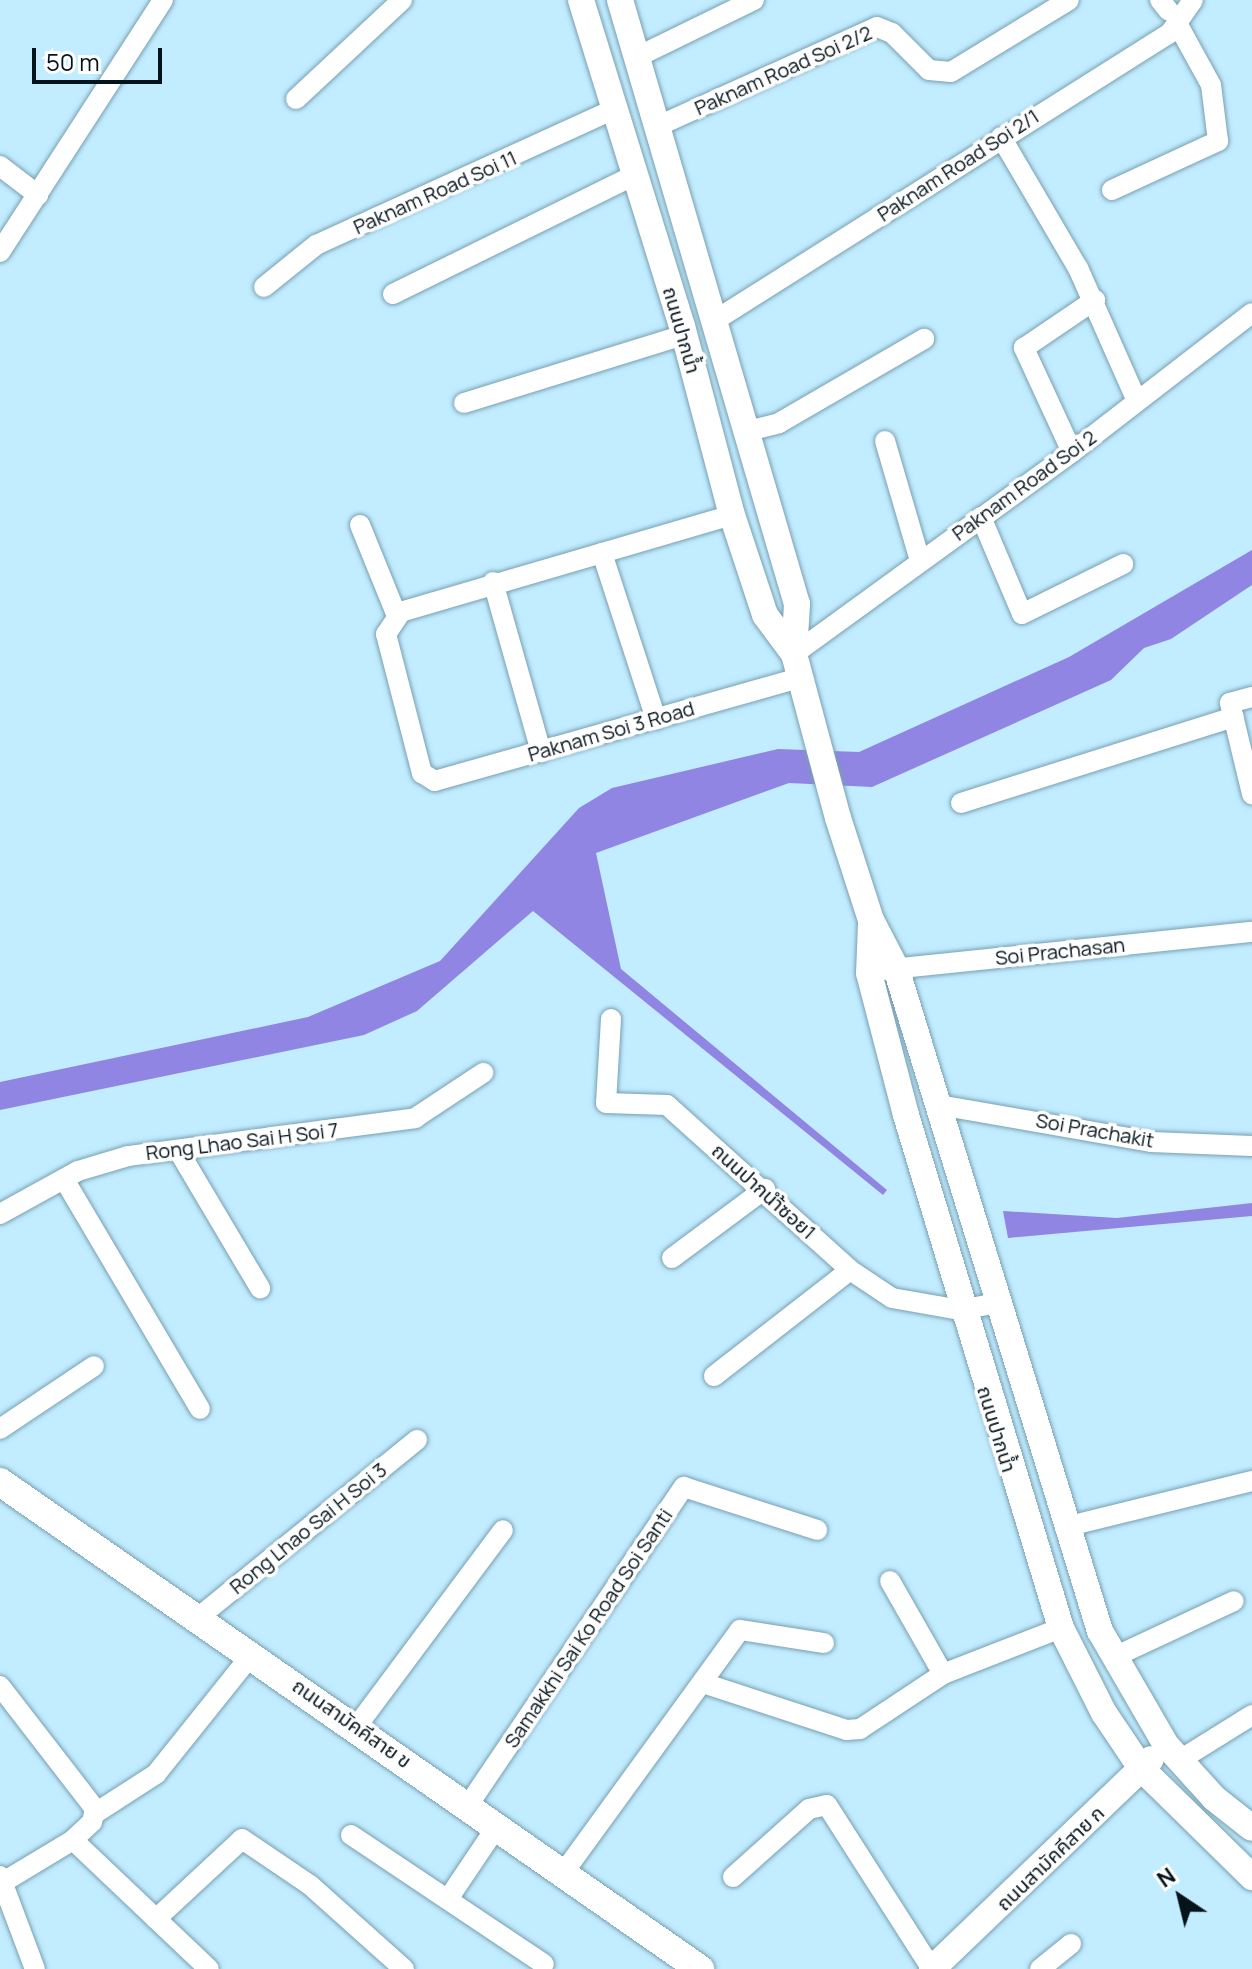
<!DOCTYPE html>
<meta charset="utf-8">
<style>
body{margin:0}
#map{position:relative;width:1252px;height:1969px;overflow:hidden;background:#c2ecff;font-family:Manrope,"Noto Sans Thai",sans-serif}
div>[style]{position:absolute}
.water>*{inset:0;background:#9085e2}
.roads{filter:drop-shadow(0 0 2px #78a0b1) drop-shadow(0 0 2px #78a0b1)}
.minor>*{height:20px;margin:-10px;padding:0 10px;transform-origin:10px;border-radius:10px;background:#fff}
.tertiary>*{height:26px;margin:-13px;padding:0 13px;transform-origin:13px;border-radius:13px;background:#fff}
.secondary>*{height:28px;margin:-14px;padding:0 14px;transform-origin:14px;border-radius:14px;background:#fff}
span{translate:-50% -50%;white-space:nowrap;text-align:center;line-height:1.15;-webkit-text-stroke:7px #fff;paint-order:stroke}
.street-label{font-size:20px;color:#05141a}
.north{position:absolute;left:1140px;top:1857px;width:80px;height:80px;-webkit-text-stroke:6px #fff;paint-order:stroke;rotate:325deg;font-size:22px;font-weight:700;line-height:32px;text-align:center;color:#05141a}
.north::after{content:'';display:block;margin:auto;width:28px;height:36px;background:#05141a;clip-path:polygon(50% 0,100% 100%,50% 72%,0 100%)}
.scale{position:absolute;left:32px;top:48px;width:130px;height:36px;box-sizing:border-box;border:4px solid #05141a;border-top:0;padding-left:10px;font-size:24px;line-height:28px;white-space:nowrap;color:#05141a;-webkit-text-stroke:6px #fff;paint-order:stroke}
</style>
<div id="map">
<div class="water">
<i style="clip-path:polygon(1252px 550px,1252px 585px,1171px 639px,1144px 648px,1111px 680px,872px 787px,789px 783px,596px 853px,621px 969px,887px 1190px,883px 1195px,533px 911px,417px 1011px,364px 1035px,0 1110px,0 1082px,308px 1017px,440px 961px,579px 808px,612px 788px,778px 749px,859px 752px,1069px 657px)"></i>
<i style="clip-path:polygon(1252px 1203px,1252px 1216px,1008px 1238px,1003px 1211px,1117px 1218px)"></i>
</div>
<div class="roads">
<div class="minor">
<i style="left:1160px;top:0;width:14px;rotate:51deg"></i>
<i style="left:637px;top:57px;width:130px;rotate:-26deg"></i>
<i style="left:296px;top:99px;width:145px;rotate:-43deg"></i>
<i style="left:658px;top:126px;width:240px;rotate:-24.3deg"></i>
<i style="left:877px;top:27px;width:16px;rotate:22deg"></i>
<i style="left:892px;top:33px;width:52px;rotate:45deg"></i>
<i style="left:929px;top:70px;width:22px;rotate:5deg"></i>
<i style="left:951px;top:72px;width:138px;rotate:-31.4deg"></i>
<i style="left:1001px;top:137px;width:152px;rotate:59.6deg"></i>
<i style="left:1078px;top:268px;width:145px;rotate:66.1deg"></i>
<i style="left:0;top:166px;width:48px;rotate:37.3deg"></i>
<i style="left:1112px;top:190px;width:117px;rotate:-24.8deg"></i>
<i style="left:1218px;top:141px;width:56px;rotate:-97.1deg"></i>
<i style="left:1211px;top:85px;width:68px;rotate:-118.8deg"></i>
<i style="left:0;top:252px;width:300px;rotate:-57.1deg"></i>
<i style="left:264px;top:287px;width:67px;rotate:-38.9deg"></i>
<i style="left:316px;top:245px;width:328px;rotate:-24.5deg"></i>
<i style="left:393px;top:294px;width:270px;rotate:-26.2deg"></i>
<i style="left:714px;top:321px;width:539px;rotate:-32.28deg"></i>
<i style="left:1170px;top:33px;width:40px;rotate:-55.1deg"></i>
<i style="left:464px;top:403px;width:230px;rotate:-17.2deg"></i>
<i style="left:748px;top:431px;width:32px;rotate:-14deg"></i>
<i style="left:779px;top:423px;width:168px;rotate:-30.1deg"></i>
<i style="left:885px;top:441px;width:125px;rotate:73.7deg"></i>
<i style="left:1072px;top:452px;width:115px;rotate:-114.8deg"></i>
<i style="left:1024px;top:348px;width:86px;rotate:-34.1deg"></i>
<i style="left:732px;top:515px;width:345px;rotate:163.7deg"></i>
<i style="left:401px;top:612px;width:27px;rotate:124deg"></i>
<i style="left:386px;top:634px;width:144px;rotate:75.5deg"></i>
<i style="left:422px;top:773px;width:15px;rotate:32deg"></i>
<i style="left:435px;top:781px;width:378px;rotate:-15.8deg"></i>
<i style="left:981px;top:517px;width:105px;rotate:67.1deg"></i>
<i style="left:1022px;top:614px;width:113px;rotate:-26.3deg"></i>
<i style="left:360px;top:525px;width:98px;rotate:67.9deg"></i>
<i style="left:602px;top:553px;width:175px;rotate:72deg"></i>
<i style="left:493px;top:582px;width:177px;rotate:74.2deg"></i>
<i style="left:794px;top:654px;width:344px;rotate:-36deg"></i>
<i style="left:1072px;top:452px;width:227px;rotate:-37.7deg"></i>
<i style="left:1252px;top:697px;width:23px;rotate:165deg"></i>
<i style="left:1230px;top:703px;width:94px;rotate:76.4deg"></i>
<i style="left:961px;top:803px;width:286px;rotate:-17.5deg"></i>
<i style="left:882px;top:970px;width:372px;rotate:-5.9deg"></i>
<i style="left:611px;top:1019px;width:84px;rotate:93.4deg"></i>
<i style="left:606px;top:1103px;width:61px;rotate:1.9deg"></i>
<i style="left:667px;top:1105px;width:246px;rotate:42deg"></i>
<i style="left:850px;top:1270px;width:50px;rotate:33.7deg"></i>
<i style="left:892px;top:1298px;width:70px;rotate:9.9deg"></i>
<i style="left:961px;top:1310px;width:37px;rotate:-11deg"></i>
<i style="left:939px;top:1105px;width:215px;rotate:9.9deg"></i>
<i style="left:1151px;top:1142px;width:101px;rotate:2.3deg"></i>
<i style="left:178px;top:1150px;width:161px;rotate:59.3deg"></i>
<i style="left:64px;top:1179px;width:267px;rotate:59.4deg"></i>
<i style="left:0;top:1214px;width:89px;rotate:-28.9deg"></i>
<i style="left:78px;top:1171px;width:52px;rotate:-16.7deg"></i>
<i style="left:128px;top:1156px;width:290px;rotate:-7.5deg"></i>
<i style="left:415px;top:1118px;width:82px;rotate:-33.5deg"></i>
<i style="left:672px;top:1258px;width:116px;rotate:-36.6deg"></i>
<i style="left:714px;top:1376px;width:172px;rotate:-37.9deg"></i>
<i style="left:0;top:1429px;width:113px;rotate:-33.8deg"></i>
<i style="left:1065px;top:1527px;width:193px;rotate:-13.8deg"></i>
<i style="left:890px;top:1581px;width:107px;rotate:60.3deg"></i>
<i style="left:199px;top:1617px;width:281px;rotate:-39.1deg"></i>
<i style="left:1114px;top:1657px;width:132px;rotate:-25deg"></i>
<i style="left:703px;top:1683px;width:151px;rotate:18.1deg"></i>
<i style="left:847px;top:1730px;width:13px;rotate:-4deg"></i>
<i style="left:860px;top:1729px;width:100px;rotate:-33.5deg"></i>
<i style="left:943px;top:1674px;width:127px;rotate:-21.3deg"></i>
<i style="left:0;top:1686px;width:155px;rotate:52.3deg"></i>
<i style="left:95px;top:1809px;width:13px;rotate:103deg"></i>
<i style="left:92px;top:1822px;width:26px;rotate:137deg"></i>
<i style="left:73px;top:1840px;width:85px;rotate:148.9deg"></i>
<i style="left:357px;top:1726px;width:244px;rotate:-53.3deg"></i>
<i style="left:1180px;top:1760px;width:85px;rotate:-32deg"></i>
<i style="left:469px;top:1804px;width:383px;rotate:-55.9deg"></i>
<i style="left:684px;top:1487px;width:140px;rotate:17.9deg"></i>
<i style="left:94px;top:1814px;width:74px;rotate:-32.8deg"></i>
<i style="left:156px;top:1774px;width:154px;rotate:-51.3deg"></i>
<i style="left:351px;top:1835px;width:232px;rotate:33.8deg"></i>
<i style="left:73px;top:1840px;width:187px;rotate:43.5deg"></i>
<i style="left:564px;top:1872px;width:299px;rotate:-54deg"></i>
<i style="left:740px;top:1630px;width:85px;rotate:8.8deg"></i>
<i style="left:0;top:1876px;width:99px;rotate:69.4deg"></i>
<i style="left:733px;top:1877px;width:102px;rotate:-41.8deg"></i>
<i style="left:809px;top:1809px;width:18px;rotate:-13deg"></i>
<i style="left:827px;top:1805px;width:195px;rotate:57.4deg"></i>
<i style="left:448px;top:1899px;width:89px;rotate:-56deg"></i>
<i style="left:156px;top:1919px;width:117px;rotate:-42.9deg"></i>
<i style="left:242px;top:1839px;width:82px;rotate:34.1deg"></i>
<i style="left:310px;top:1885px;width:126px;rotate:41.8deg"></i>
<i style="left:1040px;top:1969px;width:40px;rotate:-39deg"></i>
</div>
<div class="tertiary">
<i style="left:581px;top:0;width:341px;rotate:72.8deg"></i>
<i style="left:682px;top:326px;width:196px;rotate:75.2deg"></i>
<i style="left:732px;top:515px;width:105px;rotate:71.7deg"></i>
<i style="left:765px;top:615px;width:49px;rotate:53.4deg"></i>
<i style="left:620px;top:0;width:629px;rotate:73.67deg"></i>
<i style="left:797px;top:604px;width:50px;rotate:93.4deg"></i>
<i style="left:794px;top:654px;width:170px;rotate:75deg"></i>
<i style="left:838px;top:818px;width:107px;rotate:72.1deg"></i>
<i style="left:871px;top:920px;width:54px;rotate:62.5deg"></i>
<i style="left:896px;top:968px;width:694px;rotate:72.9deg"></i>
<i style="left:1100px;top:1631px;width:132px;rotate:59.9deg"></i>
<i style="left:1166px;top:1745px;width:72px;rotate:47.8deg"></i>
<i style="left:1214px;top:1798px;width:48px;rotate:38.3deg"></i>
<i style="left:871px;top:924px;width:49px;rotate:92.3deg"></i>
<i style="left:869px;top:973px;width:147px;rotate:75.4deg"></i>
<i style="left:906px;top:1115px;width:536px;rotate:73.19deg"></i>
<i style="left:1061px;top:1628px;width:95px;rotate:63.2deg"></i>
<i style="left:1104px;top:1713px;width:66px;rotate:56.1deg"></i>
<i style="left:1141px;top:1768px;width:156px;rotate:44.5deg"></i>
<i style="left:932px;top:1969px;width:303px;rotate:-43.8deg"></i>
</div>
<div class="secondary">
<i style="left:0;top:1482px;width:853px;rotate:34.83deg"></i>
</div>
</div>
<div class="street-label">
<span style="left:783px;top:70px;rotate:-24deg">Paknam Road Soi 2/2</span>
<span style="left:958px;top:165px;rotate:-33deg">Paknam Road Soi 2/1</span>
<span style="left:435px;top:192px;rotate:-24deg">Paknam Road Soi 11</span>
<span style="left:682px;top:330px;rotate:74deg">ถนนปากน้ำ</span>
<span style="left:1024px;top:485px;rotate:-36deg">Paknam Road Soi 2</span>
<span style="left:611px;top:731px;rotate:-16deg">Paknam Soi 3 Road</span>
<span style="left:1060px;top:951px;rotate:-6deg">Soi Prachasan</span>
<span style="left:1095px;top:1130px;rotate:10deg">Soi Prachakit</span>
<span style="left:242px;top:1141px;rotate:-7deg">Rong Lhao Sai H Soi 7</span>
<span style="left:764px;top:1191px;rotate:42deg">ถนนปากนำ้ซอย1</span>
<span style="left:997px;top:1429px;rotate:73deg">ถนนปากน้ำ</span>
<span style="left:308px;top:1528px;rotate:-39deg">Rong Lhao Sai H Soi 3</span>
<span style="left:588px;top:1628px;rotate:-56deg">Samakkhi Sai Ko Road Soi Santi</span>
<span style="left:352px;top:1723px;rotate:35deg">ถนนสามัคคีสาย ข</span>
<span style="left:1050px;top:1858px;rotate:-44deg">ถนนสามัคคีสาย ก</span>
</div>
<div class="north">N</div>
<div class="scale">50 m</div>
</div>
